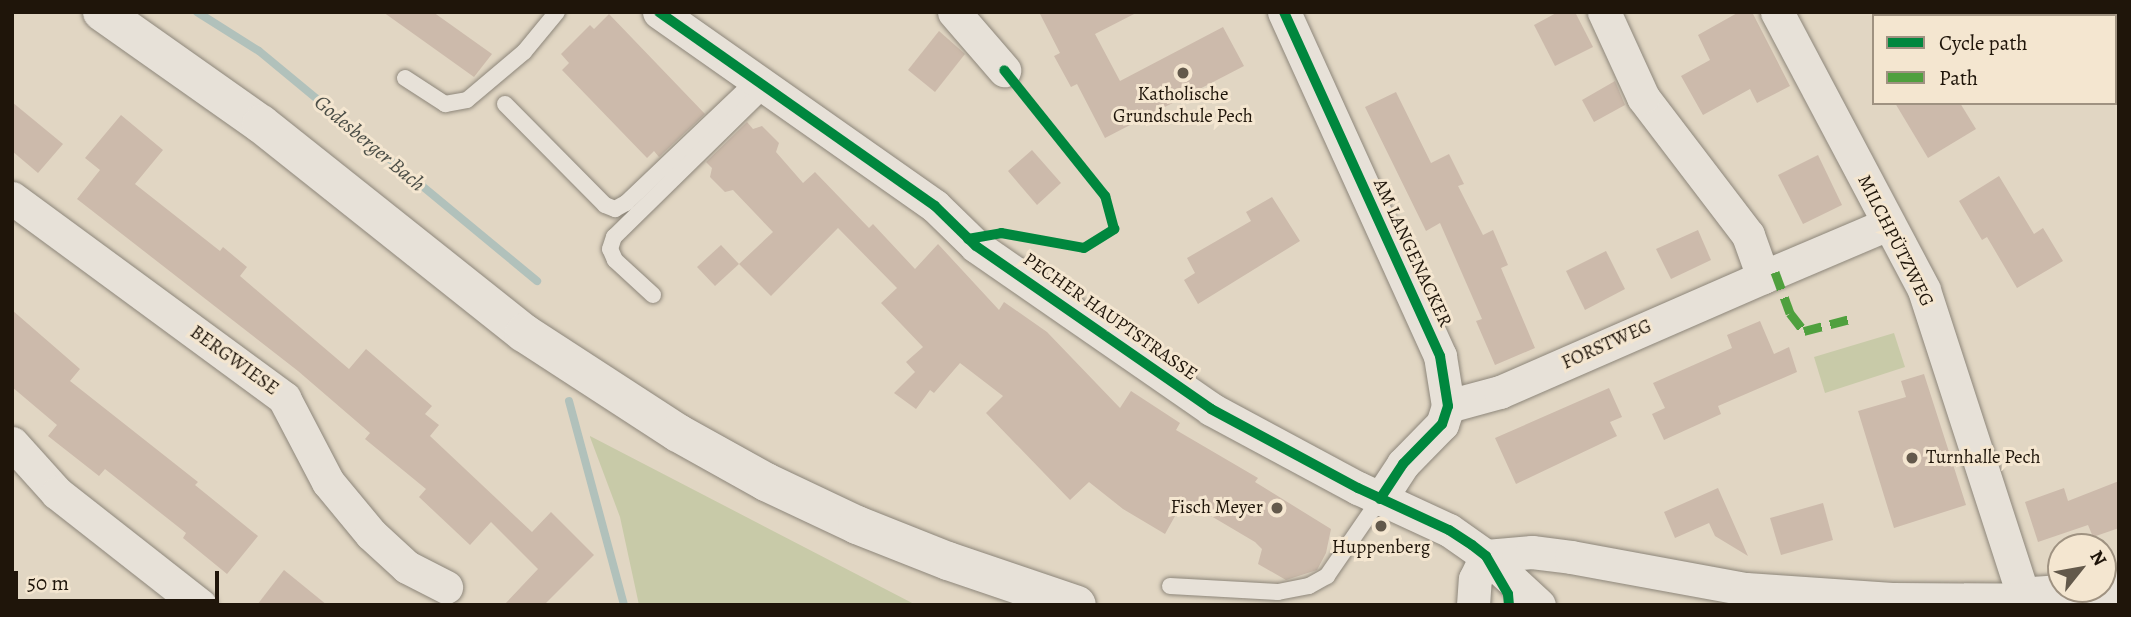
<!DOCTYPE html>
<meta charset="utf-8">
<style>
body{margin:0}
#map{position:relative;width:2131px;height:617px;overflow:hidden;background:#e1d6c3;font-family:Alegreya,serif}
div>[style]{position:absolute}
.green>*{inset:0;background:#c8caa8}
.stream>*{height:8px;margin:-4px;padding:0 4px;transform-origin:4px;border-radius:4px;background:#b1c1bb}
.building>*{inset:0;background:#ccbaab}
.roads{filter:drop-shadow(0 0 2px #8d867a) drop-shadow(0 0 2px #8d867a)}
.lane>*{height:16px;margin:-8px;padding:0 8px;transform-origin:8px;border-radius:8px;background:#e7e1d8}
.street>*{height:33px;margin:-16.5px;padding:0 16.5px;transform-origin:16.5px;border-radius:16.5px;background:#e7e1d8}
.secondary>*{height:38px;margin:-19px;padding:0 19px;transform-origin:19px;border-radius:19px;background:#e7e1d8}
.quiet>*{height:9px;margin-top:-4.5px;transform-origin:0;background:repeating-linear-gradient(90deg,#4fa03e 0 18px,transparent 0 27px)}
.cycleway>*{height:10px;margin:-5px;padding:0 5px;transform-origin:5px;border-radius:5px;background:#00873e}
.dots>*{width:19px;height:19px;translate:-50% -50%;box-sizing:border-box;border:4px solid #f4e6d0;border-radius:50%}
span{translate:-50% -50%;white-space:nowrap;text-align:center;line-height:1.15;-webkit-text-stroke:6px #f4e6d0;paint-order:stroke}
.poi-label{font-size:19px;color:#1f150a}
.left{translate:0 -50%;text-align:left}
.right{translate:-100% -50%;text-align:right}
.street-label{font-size:19px;color:#1f150a}
.water-label{font-size:21px;color:#4b4e47;font-style:italic}
.frame{position:absolute;inset:0;border:14px solid #1f150a;pointer-events:none}
.legend{position:absolute;left:1872px;top:14px;width:245px;height:91px;box-sizing:border-box;background:#f4e6d0;border:2px solid #9f9281;margin:0;padding:9px 12px;list-style:none;font-size:21px;color:#1f150a}
.legend li{display:flex;align-items:center;gap:14px;height:35px}
.legend b{width:35px;border:2px solid #9f9281}
.north{position:absolute;left:2047px;top:533px;width:70px;height:70px;box-sizing:border-box;background:#f4e6d0;border:2px solid #9f9281;border-radius:50%;rotate:59deg;font-size:19px;font-weight:700;line-height:28px;text-align:center;color:#1f150a}
.north::after{content:'';display:block;margin:auto;width:24px;height:32px;background:#63594b;clip-path:polygon(50% 0,100% 100%,50% 72%,0 100%)}
.scale{position:absolute;left:14px;top:571px;width:205px;height:32px;box-sizing:border-box;border:4px solid #1f150a;border-top:0;padding-left:9px;font-size:21px;line-height:24px;white-space:nowrap;color:#1f150a;-webkit-text-stroke:5px #f4e6d0;paint-order:stroke}
</style>
<div id="map">
<div class="green">
<i style="clip-path:polygon(1894px 333px,1905px 367px,1825px 393px,1814px 357px)"></i>
<i style="clip-path:polygon(590px 437px,590px 436px,916px 605px,639px 605px,620px 517px)"></i>
</div>
<div class="stream">
<i style="left:197px;top:12px;width:73px;rotate:32.2deg"></i>
<i style="left:259px;top:51px;width:361px;rotate:39.6deg"></i>
<i style="left:569px;top:401px;width:211px;rotate:74.9deg"></i>
</div>
<div class="building">
<i style="clip-path:polygon(383px 12px,433px 12px,492px 54px,474px 77px)"></i>
<i style="clip-path:polygon(1039px 12px,1138px 12px,1095px 34px,1120px 81px,1223px 27px,1244px 66px,1105px 138px,1077px 84px,1071px 87px,1054px 56px,1060px 53px)"></i>
<i style="clip-path:polygon(1558px 12px,1575px 12px,1593px 47px,1555px 66px,1534px 25px)"></i>
<i style="clip-path:polygon(1739px 12px,1752px 12px,1790px 86px,1757px 103px,1750px 89px,1703px 115px,1681px 76px,1710px 60px,1698px 35px)"></i>
<i style="clip-path:polygon(609px 14px,705px 114px,659px 157px,654px 151px,647px 158px,562px 70px,569px 63px,561px 54px,590px 25px,594px 29px)"></i>
<i style="clip-path:polygon(939px 31px,965px 54px,935px 92px,908px 70px)"></i>
<i style="clip-path:polygon(1615px 81px,1625px 105px,1594px 122px,1582px 100px)"></i>
<i style="clip-path:polygon(1396px 92px,1431px 163px,1449px 154px,1464px 184px,1458px 186px,1483px 235px,1493px 230px,1508px 265px,1501px 268px,1535px 348px,1495px 365px,1476px 321px,1482px 319px,1440px 223px,1426px 231px,1365px 107px)"></i>
<i style="clip-path:polygon(12px 102px,63px 144px,38px 173px,12px 151px)"></i>
<i style="clip-path:polygon(1895px 103px,1960px 103px,1976px 129px,1928px 158px)"></i>
<i style="clip-path:polygon(121px 115px,163px 150px,135px 184px,220px 251px,223px 247px,247px 267px,240px 276px,349px 369px,366px 349px,432px 406px,425px 414px,439px 425px,430px 436px,532px 532px,551px 512px,594px 555px,544px 605px,504px 605px,538px 569px,491px 522px,470px 545px,419px 497px,426px 489px,365px 439px,370px 433px,298px 371px,77px 199px,100px 170px,85px 158px)"></i>
<i style="clip-path:polygon(747px 122px,753px 129px,762px 126px,779px 143px,776px 152px,803px 183px,815px 172px,869px 228px,873px 224px,915px 269px,938px 244px,999px 310px,1004px 302px,1047px 332px,1120px 408px,1131px 391px,1180px 423px,1176px 430px,1258px 478px,1255px 482px,1331px 529px,1326px 553px,1317px 570px,1286px 580px,1258px 564px,1262px 549px,1255px 542px,1184px 500px,1165px 534px,1123px 509px,1089px 482px,1070px 500px,986px 413px,1003px 396px,960px 363px,934px 393px,930px 390px,916px 409px,894px 393px,915px 372px,906px 362px,923px 347px,881px 303px,897px 288px,838px 228px,771px 296px,739px 264px,773px 232px,733px 190px,725px 192px,710px 177px,712px 168px,706px 162px)"></i>
<i style="clip-path:polygon(1032px 150px,1061px 183px,1037px 205px,1008px 171px)"></i>
<i style="clip-path:polygon(1818px 155px,1842px 205px,1803px 224px,1778px 175px)"></i>
<i style="clip-path:polygon(1999px 176px,2034px 234px,2043px 228px,2063px 261px,2017px 288px,1987px 237px,1982px 240px,1959px 201px)"></i>
<i style="clip-path:polygon(1272px 197px,1300px 241px,1198px 304px,1184px 280px,1195px 273px,1187px 258px,1251px 221px,1246px 212px)"></i>
<i style="clip-path:polygon(1698px 230px,1711px 260px,1671px 279px,1656px 249px)"></i>
<i style="clip-path:polygon(721px 245px,739px 264px,715px 286px,697px 267px)"></i>
<i style="clip-path:polygon(1606px 251px,1625px 289px,1585px 310px,1566px 271px)"></i>
<i style="clip-path:polygon(12px 310px,80px 369px,70px 381px,198px 482px,195px 485px,258px 536px,227px 574px,183px 538px,186px 533px,105px 469px,99px 476px,48px 436px,57px 425px,12px 387px)"></i>
<i style="clip-path:polygon(1760px 321px,1774px 354px,1789px 347px,1797px 372px,1718px 406px,1721px 414px,1664px 440px,1652px 414px,1665px 408px,1653px 383px,1732px 348px,1727px 335px)"></i>
<i style="clip-path:polygon(1924px 374px,1966px 505px,1894px 528px,1858px 411px,1906px 397px,1901px 381px)"></i>
<i style="clip-path:polygon(1609px 388px,1622px 417px,1610px 422px,1617px 436px,1516px 484px,1495px 438px)"></i>
<i style="clip-path:polygon(2119px 481px,2119px 528px,2093px 537px,2088px 525px,2038px 542px,2025px 502px,2064px 488px,2068px 501px)"></i>
<i style="clip-path:polygon(1718px 488px,1748px 556px,1715px 536px,1709px 523px,1675px 538px,1664px 512px)"></i>
<i style="clip-path:polygon(1823px 503px,1833px 540px,1781px 555px,1770px 518px)"></i>
<i style="clip-path:polygon(284px 570px,327px 605px,257px 605px)"></i>
</div>
<div class="roads">
<div class="lane">
<i style="left:405px;top:78px;width:48px;rotate:33deg"></i>
<i style="left:445px;top:104px;width:22px;rotate:-10deg"></i>
<i style="left:467px;top:100px;width:75px;rotate:-40.1deg"></i>
<i style="left:524px;top:52px;width:52px;rotate:-50.5deg"></i>
<i style="left:505px;top:104px;width:142px;rotate:45.3deg"></i>
<i style="left:605px;top:205px;width:11px;rotate:22deg"></i>
<i style="left:615px;top:209px;width:13px;rotate:-29deg"></i>
<i style="left:626px;top:203px;width:177px;rotate:-43.6deg"></i>
<i style="left:653px;top:295px;width:52px;rotate:-137.4deg"></i>
<i style="left:615px;top:260px;width:12px;rotate:-114deg"></i>
<i style="left:610px;top:249px;width:13px;rotate:-72deg"></i>
<i style="left:614px;top:237px;width:211px;rotate:-44.4deg"></i>
<i style="left:2103px;top:579px;width:16px;rotate:-4deg"></i>
<i style="left:2032px;top:585px;width:29px;rotate:-4deg"></i>
<i style="left:1170px;top:586px;width:108px;rotate:3.2deg"></i>
<i style="left:1278px;top:592px;width:32px;rotate:-11deg"></i>
<i style="left:1309px;top:586px;width:21px;rotate:-29deg"></i>
<i style="left:1327px;top:576px;width:93px;rotate:-55.5deg"></i>
</div>
<div class="street">
<i style="left:659px;top:12px;width:337px;rotate:35.1deg"></i>
<i style="left:935px;top:206px;width:57px;rotate:44.3deg"></i>
<i style="left:976px;top:246px;width:286px;rotate:34.7deg"></i>
<i style="left:1211px;top:409px;width:167px;rotate:28.3deg"></i>
<i style="left:1358px;top:488px;width:100px;rotate:24.8deg"></i>
<i style="left:1449px;top:530px;width:45px;rotate:35.1deg"></i>
<i style="left:1486px;top:556px;width:72px;rotate:42.8deg"></i>
<i style="left:954px;top:12px;width:77px;rotate:49.2deg"></i>
<i style="left:1284px;top:12px;width:378px;rotate:65.6deg"></i>
<i style="left:1440px;top:356px;width:51px;rotate:80.9deg"></i>
<i style="left:1448px;top:406px;width:19px;rotate:108deg"></i>
<i style="left:1442px;top:424px;width:56px;rotate:134.3deg"></i>
<i style="left:1403px;top:464px;width:42px;rotate:123.3deg"></i>
<i style="left:1777px;top:12px;width:314px;rotate:62.1deg"></i>
<i style="left:1924px;top:290px;width:311px;rotate:72deg"></i>
<i style="left:2020px;top:586px;width:15px;rotate:90deg"></i>
<i style="left:12px;top:198px;width:338px;rotate:36.3deg"></i>
<i style="left:284px;top:398px;width:95px;rotate:62.4deg"></i>
<i style="left:328px;top:482px;width:67px;rotate:50.4deg"></i>
<i style="left:371px;top:534px;width:49px;rotate:42.5deg"></i>
<i style="left:407px;top:567px;width:44px;rotate:27.1deg"></i>
<i style="left:1763px;top:277px;width:136px;rotate:-23deg"></i>
<i style="left:1448px;top:406px;width:54px;rotate:-15.1deg"></i>
<i style="left:1500px;top:392px;width:287px;rotate:-23.6deg"></i>
<i style="left:1763px;top:277px;width:45px;rotate:-109.7deg"></i>
<i style="left:1748px;top:235px;width:173px;rotate:-127.3deg"></i>
<i style="left:1643px;top:97px;width:94px;rotate:-114.6deg"></i>
<i style="left:12px;top:443px;width:67px;rotate:48deg"></i>
<i style="left:57px;top:493px;width:182px;rotate:38.1deg"></i>
<i style="left:1486px;top:556px;width:46px;rotate:-5deg"></i>
<i style="left:1532px;top:552px;width:39px;rotate:7deg"></i>
<i style="left:1571px;top:557px;width:178px;rotate:10.4deg"></i>
<i style="left:1746px;top:589px;width:146px;rotate:3.9deg"></i>
<i style="left:1892px;top:599px;width:227px;rotate:0.3deg"></i>
<i style="left:1473px;top:605px;width:26px;rotate:-86deg"></i>
<i style="left:1475px;top:579px;width:25px;rotate:-64deg"></i>
</div>
<div class="secondary">
<i style="left:102px;top:12px;width:194px;rotate:35.2deg"></i>
<i style="left:261px;top:124px;width:336px;rotate:38.5deg"></i>
<i style="left:524px;top:333px;width:184px;rotate:33deg"></i>
<i style="left:678px;top:433px;width:101px;rotate:29.1deg"></i>
<i style="left:766px;top:482px;width:101px;rotate:25.3deg"></i>
<i style="left:857px;top:525px;width:98px;rotate:21.6deg"></i>
<i style="left:948px;top:561px;width:136px;rotate:18.8deg"></i>
</div>
</div>
<div class="quiet">
<i style="left:1775px;top:272px;width:44px;rotate:69.9deg"></i>
<i style="left:1790px;top:313px;width:23px;rotate:52deg"></i>
<i style="left:1804px;top:331px;width:52px;rotate:-14.6deg"></i>
</div>
<div class="cycleway">
<i style="left:659px;top:12px;width:337px;rotate:35.1deg"></i>
<i style="left:935px;top:206px;width:57px;rotate:44.3deg"></i>
<i style="left:976px;top:246px;width:286px;rotate:34.7deg"></i>
<i style="left:1211px;top:409px;width:167px;rotate:28.3deg"></i>
<i style="left:1358px;top:488px;width:100px;rotate:24.8deg"></i>
<i style="left:1449px;top:530px;width:27px;rotate:33deg"></i>
<i style="left:1472px;top:545px;width:18px;rotate:38deg"></i>
<i style="left:1486px;top:556px;width:44px;rotate:59.9deg"></i>
<i style="left:1508px;top:594px;width:11px;rotate:85deg"></i>
<i style="left:1284px;top:12px;width:378px;rotate:65.6deg"></i>
<i style="left:1440px;top:356px;width:51px;rotate:80.9deg"></i>
<i style="left:1448px;top:406px;width:19px;rotate:108deg"></i>
<i style="left:1442px;top:424px;width:56px;rotate:134.3deg"></i>
<i style="left:1403px;top:464px;width:42px;rotate:123.3deg"></i>
<i style="left:968px;top:239px;width:34px;rotate:-10deg"></i>
<i style="left:1001px;top:233px;width:84px;rotate:10.2deg"></i>
<i style="left:1084px;top:248px;width:36px;rotate:-32deg"></i>
<i style="left:1114px;top:229px;width:34px;rotate:-105deg"></i>
<i style="left:1105px;top:196px;width:161px;rotate:-128.7deg"></i>
</div>
<div class="dots">
<i style="left:1183px;top:73px;background:#63594b"></i>
<i style="left:1912px;top:458px;background:#63594b"></i>
<i style="left:1277px;top:508px;background:#63594b"></i>
<i style="left:1381px;top:526px;background:#63594b"></i>
</div>
<div class="poi-label">
<span style="left:1183px;top:106px">Katholische<br>Grundschule Pech</span>
<span class="left" style="left:1926px;top:458px">Turnhalle Pech</span>
<span class="right" style="left:1263px;top:508px">Fisch Meyer</span>
<span style="left:1381px;top:548px">Huppenberg</span>
</div>
<div class="street-label">
<span style="left:1895px;top:241px;rotate:63deg">MILCHPÜTZWEG</span>
<span style="left:1412px;top:253px;rotate:65deg">AM LANGENACKER</span>
<span style="left:1110px;top:317px;rotate:35deg">PECHER HAUPTSTRASSE</span>
<span style="left:1607px;top:345px;rotate:-24deg">FORSTWEG</span>
<span style="left:234px;top:361px;rotate:36deg">BERGWIESE</span>
</div>
<div class="water-label">
<span style="left:370px;top:143px;rotate:40deg">Godesberger Bach</span>
</div>
<div class="frame"></div>
<ul class="legend">
<li><b style="height:9px;background:#00873e"></b>Cycle path</li>
<li><b style="height:9px;background:#4fa03e"></b>Path</li>
</ul>
<div class="north">N</div>
<div class="scale">50 m</div>
</div>
